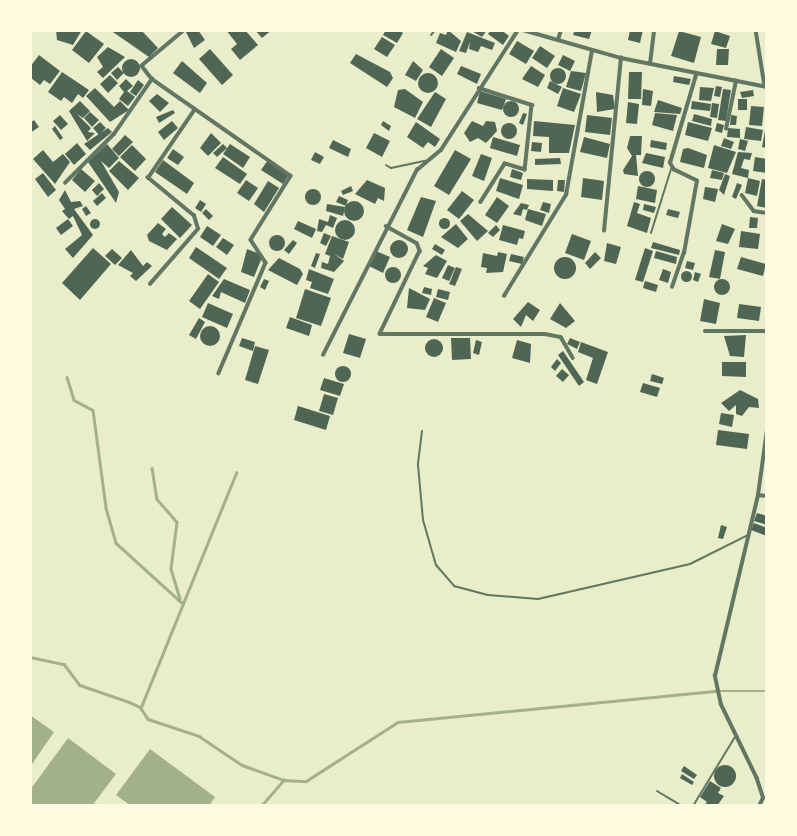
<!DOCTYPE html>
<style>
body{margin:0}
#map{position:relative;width:797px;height:836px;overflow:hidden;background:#e9edc9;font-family:Signika,sans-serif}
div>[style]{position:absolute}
.water>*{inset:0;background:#a3b18a}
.stream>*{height:2.5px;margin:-1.25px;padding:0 1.25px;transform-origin:1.25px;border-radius:1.25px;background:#a3b18a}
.building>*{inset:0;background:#4f6655}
.round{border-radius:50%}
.service>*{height:2px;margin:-1px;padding:0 1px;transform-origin:1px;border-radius:1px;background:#617663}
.minor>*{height:3.5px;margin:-1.75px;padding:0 1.75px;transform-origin:1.75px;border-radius:1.75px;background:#617663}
span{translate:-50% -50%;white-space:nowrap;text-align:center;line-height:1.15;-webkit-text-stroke:7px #fefae0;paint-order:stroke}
.frame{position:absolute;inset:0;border:32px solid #fefae0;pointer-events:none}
</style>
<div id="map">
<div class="water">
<i style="clip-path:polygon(30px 715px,54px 732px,30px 767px)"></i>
<i style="clip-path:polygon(68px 738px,116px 774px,92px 806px,30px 806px,30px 790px)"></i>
<i style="clip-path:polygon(150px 749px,215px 797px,209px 806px,131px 806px,116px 795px)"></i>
</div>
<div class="stream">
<i style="left:67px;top:377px;width:24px;rotate:73deg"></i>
<i style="left:74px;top:400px;width:21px;rotate:28deg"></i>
<i style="left:93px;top:410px;width:99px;rotate:82.4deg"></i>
<i style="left:106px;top:508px;width:36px;rotate:74deg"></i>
<i style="left:116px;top:543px;width:88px;rotate:42.2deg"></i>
<i style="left:152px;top:468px;width:31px;rotate:81deg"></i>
<i style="left:157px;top:499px;width:30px;rotate:49deg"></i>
<i style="left:177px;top:522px;width:47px;rotate:97.3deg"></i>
<i style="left:171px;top:569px;width:31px;rotate:73deg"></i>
<i style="left:30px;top:657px;width:35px;rotate:12deg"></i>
<i style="left:64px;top:664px;width:26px;rotate:53deg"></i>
<i style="left:80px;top:685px;width:52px;rotate:19.1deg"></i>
<i style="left:129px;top:702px;width:12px;rotate:24deg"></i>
<i style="left:140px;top:707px;width:14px;rotate:56deg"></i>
<i style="left:148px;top:719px;width:54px;rotate:18.4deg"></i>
<i style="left:199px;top:736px;width:52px;rotate:34deg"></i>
<i style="left:242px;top:765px;width:45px;rotate:19.7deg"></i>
<i style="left:284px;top:780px;width:22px;rotate:3deg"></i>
<i style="left:306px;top:781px;width:109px;rotate:-32.7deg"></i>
<i style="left:398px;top:722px;width:320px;rotate:-5.6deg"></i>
<i style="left:716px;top:691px;width:51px"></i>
<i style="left:141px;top:707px;width:253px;rotate:-67.9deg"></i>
<i style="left:261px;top:806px;width:35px;rotate:-49deg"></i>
</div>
<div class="building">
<i style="clip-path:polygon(56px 30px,82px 30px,73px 45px,57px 40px)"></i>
<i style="clip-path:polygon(110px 30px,142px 31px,158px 48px,149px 57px)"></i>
<i style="clip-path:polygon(185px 30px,198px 30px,205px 40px,194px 48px)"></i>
<i style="clip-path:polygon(226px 30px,245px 30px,258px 45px,240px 60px,231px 49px,237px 44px)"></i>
<i style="clip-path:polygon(255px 30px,272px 30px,262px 38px)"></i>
<i style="clip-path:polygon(386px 30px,398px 30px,403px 33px,397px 43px,383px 35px)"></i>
<i style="clip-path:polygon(448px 30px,461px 41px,456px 52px,436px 43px,440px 33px,446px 35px)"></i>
<i style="clip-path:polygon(470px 30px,487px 30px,482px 37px)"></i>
<i style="clip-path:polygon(491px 30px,501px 30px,509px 36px,503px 45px,488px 34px)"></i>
<i style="clip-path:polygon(575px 30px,592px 30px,589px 39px,573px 35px)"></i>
<i style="clip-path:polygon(630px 30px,643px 30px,640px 43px,628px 40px)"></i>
<i style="clip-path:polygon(86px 31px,104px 44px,89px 63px,72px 50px)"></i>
<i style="clip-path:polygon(679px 31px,701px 37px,694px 63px,671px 56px)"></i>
<i style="clip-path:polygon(715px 31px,730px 36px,726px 48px,711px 44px)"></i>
<i style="clip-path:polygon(467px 32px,495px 43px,492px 50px,481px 46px,478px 52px,469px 49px,470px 42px,466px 53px,459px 51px)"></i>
<i style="clip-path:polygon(382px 37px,395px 45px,387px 57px,374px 49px)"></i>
<i style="clip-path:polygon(517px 41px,534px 51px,526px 64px,509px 54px)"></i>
<i style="clip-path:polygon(540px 46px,555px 56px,547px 68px,532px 58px)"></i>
<i style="clip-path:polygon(108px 47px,125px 57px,103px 78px,97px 72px,103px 67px,97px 57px)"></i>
<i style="clip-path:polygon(210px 49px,233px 75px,222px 85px,199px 59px)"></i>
<i style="clip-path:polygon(441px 49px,454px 58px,442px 76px,429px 67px)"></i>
<i style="clip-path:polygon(717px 49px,729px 49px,728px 65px,716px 65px)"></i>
<i style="clip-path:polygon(356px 54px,390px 72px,393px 78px,387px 87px,350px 63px)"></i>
<i style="clip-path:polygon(39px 55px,60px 71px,50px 84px,44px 80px,40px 85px,31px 78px,30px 67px)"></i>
<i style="clip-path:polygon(563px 55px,575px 61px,570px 71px,558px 65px)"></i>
<i class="round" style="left:122px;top:59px;width:18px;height:18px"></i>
<i style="clip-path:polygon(182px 61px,207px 83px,200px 93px,173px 73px)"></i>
<i style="clip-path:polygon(413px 61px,423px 70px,416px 81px,405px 75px)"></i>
<i style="clip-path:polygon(461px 66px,481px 74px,477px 84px,457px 74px)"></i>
<i style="clip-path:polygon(531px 66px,545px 75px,538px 87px,522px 79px)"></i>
<i style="clip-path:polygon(118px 67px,124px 73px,117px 80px,111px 73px)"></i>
<i class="round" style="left:550px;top:68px;width:16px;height:16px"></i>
<i style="clip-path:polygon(571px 71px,586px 73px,581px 91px,566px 87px)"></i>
<i style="clip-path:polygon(62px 72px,89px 90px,83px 98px,78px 94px,72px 103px,64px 97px,61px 101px,48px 92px)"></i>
<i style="clip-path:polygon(629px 72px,642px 72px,641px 99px,628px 99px)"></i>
<i class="round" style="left:418px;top:73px;width:20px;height:20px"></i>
<i style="clip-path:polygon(110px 75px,118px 83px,108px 93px,100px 84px)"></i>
<i style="clip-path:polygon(674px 76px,691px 79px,689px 85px,673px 82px)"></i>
<i style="clip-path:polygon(126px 79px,133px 86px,127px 91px,135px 97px,128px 106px,119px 99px,124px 92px,119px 86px)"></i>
<i style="clip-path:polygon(138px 80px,144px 85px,136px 96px,130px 92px)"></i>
<i style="clip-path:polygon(550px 81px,562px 87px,558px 94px,547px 88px)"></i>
<i style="clip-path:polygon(716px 86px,722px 87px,720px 97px,714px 96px)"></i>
<i style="clip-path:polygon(700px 87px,714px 88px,711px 101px,699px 100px)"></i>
<i style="clip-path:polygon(95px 88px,114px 107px,120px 101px,129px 110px,110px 122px,86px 96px)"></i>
<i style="clip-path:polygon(563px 88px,581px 94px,574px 112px,557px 106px)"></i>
<i style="clip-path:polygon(405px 89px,423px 102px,415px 118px,394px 107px,398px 90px)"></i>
<i style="clip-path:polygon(643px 89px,653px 91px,651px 106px,642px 105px)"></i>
<i style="clip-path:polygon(723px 89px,731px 90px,726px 121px,718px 120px)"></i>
<i style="clip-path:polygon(753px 90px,754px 96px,742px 98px,740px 92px)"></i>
<i style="clip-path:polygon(480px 91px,506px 99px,502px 110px,477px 103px)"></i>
<i style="clip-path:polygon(435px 92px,446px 99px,431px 127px,417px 119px)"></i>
<i style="clip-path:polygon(596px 92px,613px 95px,615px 109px,597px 112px)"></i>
<i style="clip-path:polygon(157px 94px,169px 103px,160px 112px,149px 101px)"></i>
<i style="clip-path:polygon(738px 99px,747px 99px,747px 110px,738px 110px)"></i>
<i style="clip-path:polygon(658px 100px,682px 108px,680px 114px,654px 112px)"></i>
<i class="round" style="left:503px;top:101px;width:16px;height:16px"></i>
<i style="clip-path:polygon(80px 101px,90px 111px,83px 118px,77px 114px,91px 128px,88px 132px,95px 133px,87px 141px,69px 111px)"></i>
<i style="clip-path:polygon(692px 101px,711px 104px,710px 111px,691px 109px)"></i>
<i style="clip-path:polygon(628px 102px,639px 104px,637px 124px,626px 123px)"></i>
<i style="clip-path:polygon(712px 103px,719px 104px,717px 118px,710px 117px)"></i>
<i style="clip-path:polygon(751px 106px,764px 107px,762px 126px,749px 125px)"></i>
<i style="clip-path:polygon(173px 110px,175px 113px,159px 123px,156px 117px)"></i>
<i style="clip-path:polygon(90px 112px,99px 120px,92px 127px,84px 118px)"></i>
<i style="clip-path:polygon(523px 113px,527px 114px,523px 125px,519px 123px)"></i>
<i style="clip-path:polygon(655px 113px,677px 115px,673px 131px,652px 125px)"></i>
<i style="clip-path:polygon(694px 114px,712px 119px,711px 126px,692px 121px)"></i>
<i style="clip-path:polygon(60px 115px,68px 124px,61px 130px,53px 121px)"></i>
<i style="clip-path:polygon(587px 115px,612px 118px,610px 135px,585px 132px)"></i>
<i style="clip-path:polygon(731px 115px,737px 116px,736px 125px,730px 125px)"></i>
<i style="clip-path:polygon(34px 120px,39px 127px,30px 133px,30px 123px)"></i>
<i style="clip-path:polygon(172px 121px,178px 128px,164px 140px,158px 132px)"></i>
<i style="clip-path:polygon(383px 121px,391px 126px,389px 131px,381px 125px)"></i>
<i style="clip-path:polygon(472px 121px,483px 126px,486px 121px,495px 122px,497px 131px,486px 143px,478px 138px,470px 142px,464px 133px)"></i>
<i style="clip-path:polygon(534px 121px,575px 125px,569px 153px,549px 153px,549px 137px,533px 136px)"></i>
<i style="clip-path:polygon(100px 122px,106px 128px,99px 135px,93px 128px)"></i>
<i style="clip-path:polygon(416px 122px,440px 139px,435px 147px,428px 142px,423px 148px,407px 137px)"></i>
<i style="clip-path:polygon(688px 122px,712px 128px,708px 141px,685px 135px)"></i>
<i style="clip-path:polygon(717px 123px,724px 125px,722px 133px,715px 131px)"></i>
<i class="round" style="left:501px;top:123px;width:16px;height:16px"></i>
<i style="clip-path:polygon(766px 125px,767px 125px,767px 148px,762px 147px)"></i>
<i style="clip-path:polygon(55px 126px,63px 138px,60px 140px,52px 129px)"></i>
<i style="clip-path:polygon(746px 127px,763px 130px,761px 141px,744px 139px)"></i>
<i style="clip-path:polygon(108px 128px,112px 132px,90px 150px,84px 144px)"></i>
<i style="clip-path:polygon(728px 128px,740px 129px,740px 138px,727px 137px)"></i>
<i style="clip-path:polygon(211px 133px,221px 143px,208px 156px,200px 148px)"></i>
<i style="clip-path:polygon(374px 133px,390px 141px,382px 157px,366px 148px)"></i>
<i style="clip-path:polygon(125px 135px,133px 142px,119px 156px,112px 149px)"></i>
<i style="clip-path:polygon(630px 136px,642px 136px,641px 155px,636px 155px,638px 176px,624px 174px,623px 170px,632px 156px,627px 148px)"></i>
<i style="clip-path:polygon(493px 137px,520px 145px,517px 156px,490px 148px)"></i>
<i style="clip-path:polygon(584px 137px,610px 144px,607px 158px,580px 152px)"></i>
<i style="clip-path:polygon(724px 138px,734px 142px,731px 149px,721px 146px)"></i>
<i style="clip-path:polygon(740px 139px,748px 141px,745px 151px,738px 149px)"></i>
<i style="clip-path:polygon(333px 140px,351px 149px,348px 157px,329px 148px)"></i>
<i style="clip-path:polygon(651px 140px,667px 143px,666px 150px,650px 147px)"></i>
<i style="clip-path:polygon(532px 142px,542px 143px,541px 152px,531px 151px)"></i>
<i style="clip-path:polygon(77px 143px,86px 154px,74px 165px,65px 154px)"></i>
<i style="clip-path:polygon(107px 144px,119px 158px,109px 168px,101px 161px,119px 192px,116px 203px,88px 162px)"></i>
<i style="clip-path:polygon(223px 144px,227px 148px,217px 157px,213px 153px)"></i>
<i style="clip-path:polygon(230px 144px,250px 157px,243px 168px,223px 154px)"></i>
<i style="clip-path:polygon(132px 145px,146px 159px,135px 171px,120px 157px)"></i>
<i style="clip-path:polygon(714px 145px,736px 152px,727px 173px,708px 168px)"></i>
<i style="clip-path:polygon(688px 148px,707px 155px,704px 168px,680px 162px,683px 149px)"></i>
<i style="clip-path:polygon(173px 149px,184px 157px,178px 165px,167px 158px)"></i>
<i style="clip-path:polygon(43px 150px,53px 162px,63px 154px,70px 162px,55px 184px,33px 159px)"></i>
<i style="clip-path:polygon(455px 150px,471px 159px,449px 195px,434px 186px)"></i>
<i style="clip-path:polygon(315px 152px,324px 157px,320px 164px,311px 160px)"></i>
<i style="clip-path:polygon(738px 152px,752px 153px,750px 160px,744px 159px,741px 168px,749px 170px,748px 178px,732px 174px)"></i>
<i style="clip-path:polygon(646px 153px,665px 157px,663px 168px,642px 163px)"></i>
<i style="clip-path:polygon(481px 154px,492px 158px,484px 181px,472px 176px)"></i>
<i style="clip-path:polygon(223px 157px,247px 174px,240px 184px,215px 168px)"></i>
<i style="clip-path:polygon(755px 157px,767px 159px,767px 173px,753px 171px)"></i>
<i style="clip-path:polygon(560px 158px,561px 164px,535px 165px,535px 159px)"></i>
<i style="clip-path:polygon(163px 160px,194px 183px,187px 194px,155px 172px)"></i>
<i style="clip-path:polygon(268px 160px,289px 174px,283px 184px,261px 170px)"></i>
<i style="clip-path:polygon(119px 161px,139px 178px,128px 190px,109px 171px)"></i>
<i style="clip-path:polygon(81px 169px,95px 181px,85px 192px,72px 180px)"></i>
<i style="clip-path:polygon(512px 169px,523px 173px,521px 180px,510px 177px)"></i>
<i style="clip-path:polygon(712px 170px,724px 173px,722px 180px,710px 178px)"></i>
<i class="round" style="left:639px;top:171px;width:16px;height:16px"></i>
<i style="clip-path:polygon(43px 173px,56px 190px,48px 197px,35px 179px)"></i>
<i style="clip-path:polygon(725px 174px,730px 176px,724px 195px,719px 190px)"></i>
<i style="clip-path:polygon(500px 178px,523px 185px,519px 199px,496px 191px)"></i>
<i style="clip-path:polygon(583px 178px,604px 181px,602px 200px,581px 197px)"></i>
<i style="clip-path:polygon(748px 178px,760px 181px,757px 196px,745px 193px)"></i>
<i style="clip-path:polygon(527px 179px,553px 180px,553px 191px,527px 189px)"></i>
<i style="clip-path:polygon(762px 179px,767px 180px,767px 208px,757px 206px)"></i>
<i style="clip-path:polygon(246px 180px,258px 188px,249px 201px,237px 193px)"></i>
<i style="clip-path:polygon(367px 180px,385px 188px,384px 201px,378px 198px,375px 204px,355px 194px)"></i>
<i style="clip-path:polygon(558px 180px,565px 180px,564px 192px,557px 191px)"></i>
<i style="clip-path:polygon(268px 181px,279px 188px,264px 212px,254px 204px)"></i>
<i style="clip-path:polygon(99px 183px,104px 189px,97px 196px,92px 190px)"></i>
<i style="clip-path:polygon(737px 183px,742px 185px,736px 199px,732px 197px)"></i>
<i style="clip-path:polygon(351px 186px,353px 191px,343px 195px,341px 191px)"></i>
<i style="clip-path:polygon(638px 186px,657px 190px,655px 203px,636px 199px)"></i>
<i style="clip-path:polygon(705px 187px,718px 189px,715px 202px,703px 199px)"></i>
<i class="round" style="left:305px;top:189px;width:16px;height:16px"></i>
<i style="clip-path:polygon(65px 190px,71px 202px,80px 201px,83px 206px,74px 209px,93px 235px,73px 258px,65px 249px,82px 235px,73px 216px,69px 219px,62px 211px,65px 209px,59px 200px)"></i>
<i style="clip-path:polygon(462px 191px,474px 200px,459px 219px,447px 210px)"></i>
<i style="clip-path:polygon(102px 193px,106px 198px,97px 206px,93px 201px)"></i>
<i style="clip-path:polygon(339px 196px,348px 200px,346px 206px,336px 202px)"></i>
<i style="clip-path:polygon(421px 197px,436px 201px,423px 237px,407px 230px)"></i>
<i style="clip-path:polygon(497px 197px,509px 206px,497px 223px,485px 215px)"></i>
<i style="clip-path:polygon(200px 200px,206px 204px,201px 212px,195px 208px)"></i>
<i class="round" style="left:344px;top:201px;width:20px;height:20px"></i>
<i style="clip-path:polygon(543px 202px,551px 204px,549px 213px,540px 210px)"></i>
<i style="clip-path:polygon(634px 202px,640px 204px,637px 213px,651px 218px,647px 233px,627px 226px)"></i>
<i style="clip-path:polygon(521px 203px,529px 205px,527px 210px,523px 209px,521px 216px,513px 214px)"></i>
<i style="clip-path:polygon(327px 204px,345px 207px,343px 216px,326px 211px)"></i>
<i style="clip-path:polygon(644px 204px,656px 207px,654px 213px,643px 210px)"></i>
<i style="clip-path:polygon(86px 206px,91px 213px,86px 216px,82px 209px)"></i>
<i style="clip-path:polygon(172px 207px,192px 225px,180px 238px,161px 219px)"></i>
<i style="clip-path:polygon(206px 209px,213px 216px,209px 220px,202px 213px)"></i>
<i style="clip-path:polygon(528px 209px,546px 214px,542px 226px,525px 220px)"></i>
<i style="clip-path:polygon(668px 209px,680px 212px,678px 218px,666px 215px)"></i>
<i style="clip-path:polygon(468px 214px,488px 231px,477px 241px,460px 221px)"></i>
<i style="clip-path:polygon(330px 215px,337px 218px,333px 228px,326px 225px,322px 232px,317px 231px,319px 219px,328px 222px)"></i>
<i style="clip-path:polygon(750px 217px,758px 218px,757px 228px,749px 228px)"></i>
<i class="round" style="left:438.5px;top:217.5px;width:11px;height:11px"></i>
<i style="clip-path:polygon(68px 219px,73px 226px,61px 235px,56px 228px)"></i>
<i class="round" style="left:90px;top:219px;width:10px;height:10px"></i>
<i class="round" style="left:335px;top:220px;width:20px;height:20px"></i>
<i style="clip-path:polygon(298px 221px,316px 229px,312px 238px,294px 229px)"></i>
<i style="clip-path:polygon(158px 223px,166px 229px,162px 234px,165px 237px,169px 233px,177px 239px,167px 250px,149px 241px,147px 235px)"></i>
<i style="clip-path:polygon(456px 224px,468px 239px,458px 248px,441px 237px)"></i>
<i style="clip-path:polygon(722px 224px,735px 229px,728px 244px,716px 241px)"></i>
<i style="clip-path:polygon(496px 225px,500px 230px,493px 237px,488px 233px)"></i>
<i style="clip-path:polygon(503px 225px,525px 231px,523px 239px,519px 238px,517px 245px,499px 240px)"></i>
<i style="clip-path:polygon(207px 226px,221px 235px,213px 246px,200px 237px)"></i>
<i style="clip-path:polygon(741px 231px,760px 234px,758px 249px,739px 247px)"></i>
<i style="clip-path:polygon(324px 233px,331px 236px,326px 246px,320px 243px)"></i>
<i style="clip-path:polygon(572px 234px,591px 241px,584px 260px,565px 253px)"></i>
<i class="round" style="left:269px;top:235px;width:16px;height:16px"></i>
<i style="clip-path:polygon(332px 236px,349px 242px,343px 259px,334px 254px,344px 261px,334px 272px,321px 268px,322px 262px,328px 264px,330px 256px,325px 254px)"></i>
<i style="clip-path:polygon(223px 238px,234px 245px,227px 255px,216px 247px)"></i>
<i style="clip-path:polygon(293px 240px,297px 243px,289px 254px,284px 250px)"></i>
<i class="round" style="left:390px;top:240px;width:18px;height:18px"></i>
<i style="clip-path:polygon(653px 242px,680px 250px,679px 255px,651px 248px)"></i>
<i style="clip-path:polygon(607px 243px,621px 247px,616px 264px,604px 261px)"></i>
<i style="clip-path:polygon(435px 244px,445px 250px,442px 255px,432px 249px)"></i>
<i style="clip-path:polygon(196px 247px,227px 268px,219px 279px,189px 258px)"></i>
<i style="clip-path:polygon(93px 248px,111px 264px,80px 300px,62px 283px)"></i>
<i style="clip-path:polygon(645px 248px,653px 251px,643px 282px,635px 280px)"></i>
<i style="clip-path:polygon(112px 249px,122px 258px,115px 265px,105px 256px)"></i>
<i style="clip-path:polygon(247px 249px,263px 255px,254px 277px,241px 272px)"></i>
<i style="clip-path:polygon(131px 250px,143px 266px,147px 262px,152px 266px,136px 281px,130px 276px,133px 273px,118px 265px)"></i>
<i style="clip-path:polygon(715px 250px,725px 252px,720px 279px,709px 277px)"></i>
<i style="clip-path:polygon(376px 251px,390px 257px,383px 273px,369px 266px)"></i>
<i style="clip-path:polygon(656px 251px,677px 257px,676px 264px,654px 258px)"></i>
<i style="clip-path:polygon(498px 252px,507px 254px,503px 272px,486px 273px,487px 268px,481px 267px,483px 253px,497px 256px)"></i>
<i style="clip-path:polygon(595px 252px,601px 258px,590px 269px,585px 263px)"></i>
<i style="clip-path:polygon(316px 253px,320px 254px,315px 268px,311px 266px)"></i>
<i style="clip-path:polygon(511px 254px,524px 257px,522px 264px,509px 261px)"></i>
<i style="clip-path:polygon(436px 255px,447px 261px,437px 278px,425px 274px,428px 268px,423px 266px)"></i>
<i style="clip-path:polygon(741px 257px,766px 264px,763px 276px,737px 269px)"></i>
<i class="round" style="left:554px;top:257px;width:22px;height:22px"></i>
<i style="clip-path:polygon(279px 258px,300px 269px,303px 274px,297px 285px,268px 270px)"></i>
<i style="clip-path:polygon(687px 261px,695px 263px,693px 270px,685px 268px)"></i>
<i style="clip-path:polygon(448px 265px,455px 268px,449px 281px,442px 278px)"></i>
<i style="clip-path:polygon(456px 267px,462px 269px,455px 286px,449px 284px)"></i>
<i class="round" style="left:385px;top:267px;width:16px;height:16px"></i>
<i style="clip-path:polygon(309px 269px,334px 279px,328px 294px,310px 288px,312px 282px,306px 280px)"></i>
<i style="clip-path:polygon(663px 269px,671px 272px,668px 283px,659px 280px)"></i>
<i class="round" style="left:680.5px;top:270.5px;width:11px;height:11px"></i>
<i style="clip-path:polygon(695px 272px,701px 274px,698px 282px,693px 280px)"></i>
<i style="clip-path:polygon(208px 274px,219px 282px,200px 309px,189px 301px)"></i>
<i class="round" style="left:714px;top:279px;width:16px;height:16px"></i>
<i style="clip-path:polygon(224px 279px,250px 290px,245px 303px,221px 292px,219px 299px,212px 296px)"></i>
<i style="clip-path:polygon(264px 279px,269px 281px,265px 290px,260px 287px)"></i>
<i style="clip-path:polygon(645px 281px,658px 285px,656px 292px,643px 288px)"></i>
<i style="clip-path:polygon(424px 287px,432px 289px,431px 295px,422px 293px)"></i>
<i style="clip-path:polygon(409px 288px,430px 299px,425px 310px,407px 308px)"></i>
<i style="clip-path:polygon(305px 289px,331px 298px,321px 326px,296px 318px)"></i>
<i style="clip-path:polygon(438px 289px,450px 292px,448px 300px,436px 297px)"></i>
<i style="clip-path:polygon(434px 298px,446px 303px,438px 322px,426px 317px)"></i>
<i style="clip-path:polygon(704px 299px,720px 303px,716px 324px,700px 321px)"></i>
<i style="clip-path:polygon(528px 302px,540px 310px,533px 321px,526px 315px,521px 327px,513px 319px)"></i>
<i style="clip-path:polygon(208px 303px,233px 314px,227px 328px,202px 317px)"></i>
<i style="clip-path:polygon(560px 303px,575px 321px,566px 328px,550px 319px)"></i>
<i style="clip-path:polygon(739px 304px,761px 307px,759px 321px,737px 318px)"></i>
<i style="clip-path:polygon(290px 317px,312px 325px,309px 336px,286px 328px)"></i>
<i style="clip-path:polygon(199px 318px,205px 322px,196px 339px,189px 335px)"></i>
<i class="round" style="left:200px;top:326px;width:20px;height:20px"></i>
<i style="clip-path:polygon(349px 334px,366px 339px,360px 358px,343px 353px)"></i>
<i style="clip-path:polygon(746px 335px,744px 357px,730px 356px,724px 336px)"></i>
<i style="clip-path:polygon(242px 338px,255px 342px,253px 351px,239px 346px)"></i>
<i style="clip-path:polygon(451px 338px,470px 338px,471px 359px,452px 360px)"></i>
<i style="clip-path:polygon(570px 338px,580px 342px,577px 349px,567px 344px)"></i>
<i class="round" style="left:425px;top:339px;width:18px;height:18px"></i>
<i style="clip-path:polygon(476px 340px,482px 342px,479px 355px,473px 353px)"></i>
<i style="clip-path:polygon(517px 340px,531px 344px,530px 363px,512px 358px)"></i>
<i style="clip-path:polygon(581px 342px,608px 352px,597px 384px,586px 380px,593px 358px,578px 352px)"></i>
<i style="clip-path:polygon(255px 346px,269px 350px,258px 384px,245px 380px)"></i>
<i style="clip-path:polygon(563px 351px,584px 382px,579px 386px,558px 355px)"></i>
<i style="clip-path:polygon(557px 359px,561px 363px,555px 371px,551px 367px)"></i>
<i style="clip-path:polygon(722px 362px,746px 362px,746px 377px,722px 376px)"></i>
<i class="round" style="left:335px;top:366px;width:16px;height:16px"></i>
<i style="clip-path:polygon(562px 369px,569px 375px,563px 382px,556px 376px)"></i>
<i style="clip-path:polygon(652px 374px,664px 378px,662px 384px,650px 381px)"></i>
<i style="clip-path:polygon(324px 378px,344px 384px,340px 396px,320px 390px)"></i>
<i style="clip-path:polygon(643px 383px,660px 388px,657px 397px,640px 392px)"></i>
<i style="clip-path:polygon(740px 390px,758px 399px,759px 408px,749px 407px,742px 416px,736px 414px,736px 405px,729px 411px,721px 403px)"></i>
<i style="clip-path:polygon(324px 394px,338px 398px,333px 415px,319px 411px)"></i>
<i style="clip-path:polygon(298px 406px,330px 416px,326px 430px,294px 420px)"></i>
<i style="clip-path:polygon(721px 413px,734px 415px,732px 427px,719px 424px)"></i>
<i style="clip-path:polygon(718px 430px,749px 434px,747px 449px,716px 445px)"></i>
<i style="clip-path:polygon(757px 513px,767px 516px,767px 525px,754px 521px)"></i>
<i style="clip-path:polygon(754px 523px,767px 528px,767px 536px,751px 530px)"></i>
<i style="clip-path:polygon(721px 525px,727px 527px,723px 539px,718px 538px)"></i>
<i class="round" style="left:714px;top:765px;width:22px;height:22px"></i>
<i style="clip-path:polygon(684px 766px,697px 775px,694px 779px,681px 771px)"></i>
<i style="clip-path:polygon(682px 774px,694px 782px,692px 785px,680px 778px)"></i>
<i style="clip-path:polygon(710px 781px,721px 788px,718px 793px,724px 796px,717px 806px,704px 806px,707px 802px,700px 797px)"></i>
</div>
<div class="service">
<i style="left:431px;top:35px;width:6px;rotate:-51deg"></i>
<i style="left:386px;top:165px;width:6px;rotate:31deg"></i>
<i style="left:391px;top:168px;width:35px;rotate:-12deg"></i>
<i style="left:651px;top:233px;width:67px;rotate:-72.6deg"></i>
<i style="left:422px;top:431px;width:34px;rotate:97deg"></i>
<i style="left:418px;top:465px;width:55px;rotate:84.8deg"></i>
<i style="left:423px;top:520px;width:47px;rotate:73.9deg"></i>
<i style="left:436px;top:565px;width:28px;rotate:49deg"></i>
<i style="left:454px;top:586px;width:35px;rotate:15deg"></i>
<i style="left:488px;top:595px;width:50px;rotate:4.6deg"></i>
<i style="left:538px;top:599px;width:156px;rotate:-13deg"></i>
<i style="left:690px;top:564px;width:63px;rotate:-26.6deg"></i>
<i style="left:657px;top:791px;width:29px;rotate:31deg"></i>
<i style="left:693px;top:806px;width:81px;rotate:-58.7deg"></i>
</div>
<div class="minor">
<i style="left:185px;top:30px;width:56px;rotate:140.1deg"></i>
<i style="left:142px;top:66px;width:16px;rotate:52deg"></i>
<i style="left:152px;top:79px;width:169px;rotate:34.9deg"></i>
<i style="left:291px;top:176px;width:75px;rotate:122deg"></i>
<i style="left:251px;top:240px;width:27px;rotate:57deg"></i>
<i style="left:266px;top:263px;width:120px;rotate:113.1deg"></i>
<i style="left:523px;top:30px;width:102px;rotate:15.9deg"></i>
<i style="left:621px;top:58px;width:149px;rotate:11.2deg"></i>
<i style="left:756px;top:30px;width:57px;rotate:80.9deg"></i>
<i style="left:558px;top:40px;width:10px;rotate:-73deg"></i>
<i style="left:650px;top:64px;width:34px;rotate:-83deg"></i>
<i style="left:479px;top:88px;width:56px;rotate:17.8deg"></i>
<i style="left:532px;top:105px;width:65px;rotate:96.1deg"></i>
<i style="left:525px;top:170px;width:21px;rotate:-163deg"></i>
<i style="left:505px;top:164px;width:45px;rotate:122.3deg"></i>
<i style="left:726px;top:129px;width:49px;rotate:-78.2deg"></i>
<i style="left:65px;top:183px;width:69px;rotate:-45deg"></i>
<i style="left:114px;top:134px;width:67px;rotate:-55.4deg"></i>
<i style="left:742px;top:195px;width:20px;rotate:53deg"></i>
<i style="left:754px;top:211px;width:13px;rotate:9deg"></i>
<i style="left:386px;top:226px;width:35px;rotate:29deg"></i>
<i style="left:417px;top:243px;width:9px;rotate:69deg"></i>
<i style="left:420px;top:251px;width:92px;rotate:115.7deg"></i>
<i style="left:380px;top:334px;width:165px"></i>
<i style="left:545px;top:334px;width:16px;rotate:11deg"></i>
<i style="left:561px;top:337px;width:24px;rotate:60deg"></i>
<i style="left:604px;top:231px;width:174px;rotate:-84.4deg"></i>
<i style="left:150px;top:284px;width:73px;rotate:-48.9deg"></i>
<i style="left:198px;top:229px;width:14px;rotate:-107deg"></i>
<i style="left:194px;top:216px;width:60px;rotate:-140.4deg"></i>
<i style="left:148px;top:178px;width:83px;rotate:-55.7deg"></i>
<i style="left:672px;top:287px;width:36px;rotate:-71deg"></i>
<i style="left:684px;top:253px;width:73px;rotate:-79.8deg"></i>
<i style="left:697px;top:181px;width:25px;rotate:-154deg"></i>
<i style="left:674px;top:170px;width:8px;rotate:-120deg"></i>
<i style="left:670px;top:163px;width:92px;rotate:-73.5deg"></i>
<i style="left:504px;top:296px;width:119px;rotate:-58.5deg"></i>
<i style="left:566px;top:195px;width:146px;rotate:-79.8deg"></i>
<i style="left:705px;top:331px;width:62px"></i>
<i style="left:323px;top:355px;width:208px;rotate:-63.1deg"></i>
<i style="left:417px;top:170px;width:31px;rotate:-40deg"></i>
<i style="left:441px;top:150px;width:143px;rotate:-57.3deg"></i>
<i style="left:758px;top:495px;width:9px;rotate:6deg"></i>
<i style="left:759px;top:806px;width:9px;rotate:-63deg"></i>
<i style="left:763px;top:798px;width:20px;rotate:-108deg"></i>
<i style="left:757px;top:779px;width:82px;rotate:-115.9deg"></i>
<i style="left:721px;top:705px;width:30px;rotate:-102deg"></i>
<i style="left:715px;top:676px;width:186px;rotate:-76.6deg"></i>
<i style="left:758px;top:495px;width:66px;rotate:-82.1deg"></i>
</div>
<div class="frame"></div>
</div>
